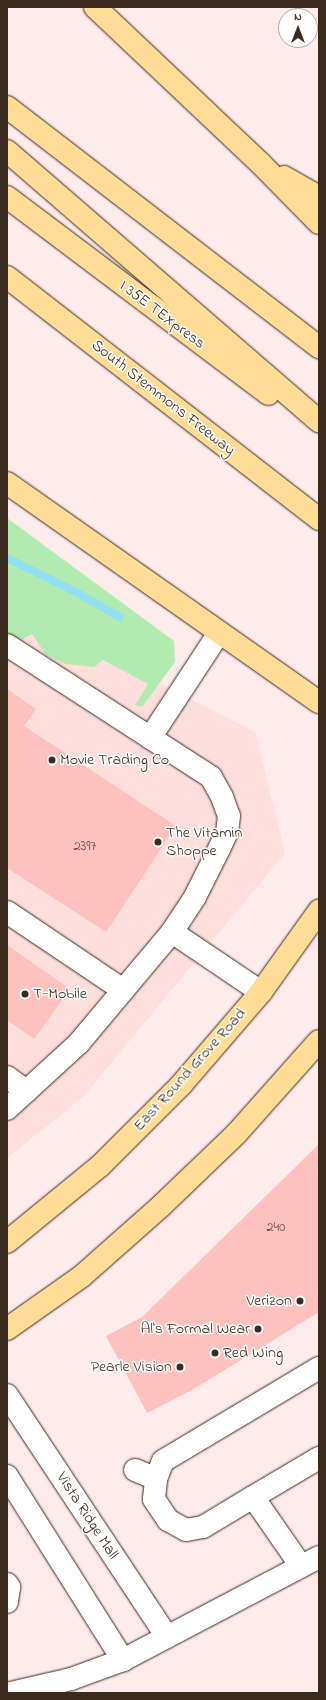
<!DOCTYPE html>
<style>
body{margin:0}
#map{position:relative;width:326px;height:1700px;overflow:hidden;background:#feecec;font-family:"Indie Flower",sans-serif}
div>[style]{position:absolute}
.built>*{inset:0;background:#fedfde}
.green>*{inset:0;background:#b2ebaf}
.stream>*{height:8px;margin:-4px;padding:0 4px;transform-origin:4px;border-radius:4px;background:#92def2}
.building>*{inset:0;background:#fdc1be}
.roads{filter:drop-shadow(0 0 1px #3b2a1e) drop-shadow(0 0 1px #3b2a1e)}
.minor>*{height:22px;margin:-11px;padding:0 11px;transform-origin:11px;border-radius:11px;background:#fff}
.major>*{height:22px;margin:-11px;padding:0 11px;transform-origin:11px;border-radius:11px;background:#ffdd96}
.highway>*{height:22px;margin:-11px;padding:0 11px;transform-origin:11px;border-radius:11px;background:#ffdd96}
.dots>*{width:11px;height:11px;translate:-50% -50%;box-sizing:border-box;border:2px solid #fff;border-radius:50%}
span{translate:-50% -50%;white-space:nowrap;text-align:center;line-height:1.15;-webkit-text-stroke:3px #fff;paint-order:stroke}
.number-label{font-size:14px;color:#6c5046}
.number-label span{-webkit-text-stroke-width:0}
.street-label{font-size:16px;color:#3b2a1e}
.poi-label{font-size:16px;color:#3b2a1e}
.left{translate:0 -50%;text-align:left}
.right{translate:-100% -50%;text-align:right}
.frame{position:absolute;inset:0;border:8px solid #3b2a1e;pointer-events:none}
.north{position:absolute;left:278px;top:8px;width:40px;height:40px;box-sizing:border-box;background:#fff;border:1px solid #b1aaa5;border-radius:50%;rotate:0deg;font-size:11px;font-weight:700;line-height:16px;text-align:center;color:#3b2a1e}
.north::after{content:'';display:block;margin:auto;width:14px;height:18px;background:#3b2a1e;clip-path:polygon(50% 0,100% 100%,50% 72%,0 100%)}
</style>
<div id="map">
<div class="built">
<i style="clip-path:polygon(7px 606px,255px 732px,285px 853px,83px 1097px,7px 1158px)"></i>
</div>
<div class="green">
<i style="clip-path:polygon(7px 518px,174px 641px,175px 662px,142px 707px,135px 705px,148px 684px,103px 660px,94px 667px,66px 664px,46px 655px,32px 634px,17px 642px,7px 637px)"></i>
</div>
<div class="stream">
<i style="left:7px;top:558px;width:72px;rotate:26.2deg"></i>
<i style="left:72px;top:590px;width:55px;rotate:29.4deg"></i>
</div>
<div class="building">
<i style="clip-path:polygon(7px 689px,36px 709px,24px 726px,176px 826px,106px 932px,7px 868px)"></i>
<i style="clip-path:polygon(7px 945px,70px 989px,34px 1039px,7px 1020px)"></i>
<i style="clip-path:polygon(319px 1144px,319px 1312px,192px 1390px,147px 1413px,106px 1336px,142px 1317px)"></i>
</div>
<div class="roads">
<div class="minor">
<i style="left:7px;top:645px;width:243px;rotate:32.9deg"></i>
<i style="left:211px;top:777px;width:23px;rotate:61deg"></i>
<i style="left:222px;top:797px;width:20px;rotate:70deg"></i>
<i style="left:229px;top:816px;width:16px;rotate:97deg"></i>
<i style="left:227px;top:832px;width:19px;rotate:115deg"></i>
<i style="left:219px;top:849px;width:54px;rotate:116.6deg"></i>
<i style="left:195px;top:897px;width:42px;rotate:123.3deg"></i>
<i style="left:172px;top:932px;width:145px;rotate:130deg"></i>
<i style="left:79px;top:1043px;width:98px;rotate:137.5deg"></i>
<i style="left:150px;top:738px;width:126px;rotate:-56.7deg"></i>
<i style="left:7px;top:912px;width:140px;rotate:33.9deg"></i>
<i style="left:172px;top:932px;width:107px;rotate:34deg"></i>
<i style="left:7px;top:1077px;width:24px;rotate:36deg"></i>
<i style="left:7px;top:1395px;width:290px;rotate:56.5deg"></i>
<i style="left:135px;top:1470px;width:23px;rotate:23deg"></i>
<i style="left:7px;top:1476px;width:218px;rotate:57.8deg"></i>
<i style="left:253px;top:1497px;width:77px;rotate:-30.6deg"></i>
<i style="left:301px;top:1566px;width:84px;rotate:-124.8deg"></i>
<i style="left:253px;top:1497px;width:58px;rotate:149deg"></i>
<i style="left:203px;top:1527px;width:17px;rotate:170deg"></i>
<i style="left:186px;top:1530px;width:21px;rotate:-151deg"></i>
<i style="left:168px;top:1520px;width:25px;rotate:-124deg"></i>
<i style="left:154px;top:1499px;width:20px;rotate:-84deg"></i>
<i style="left:156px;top:1479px;width:19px;rotate:-69deg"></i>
<i style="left:163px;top:1461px;width:182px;rotate:-30.8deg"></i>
<i style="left:7px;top:1584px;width:4px;rotate:56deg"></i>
<i style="left:9px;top:1587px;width:15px;rotate:98deg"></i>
<i style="left:11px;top:1693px;width:62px;rotate:-13.1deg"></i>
<i style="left:71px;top:1679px;width:55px;rotate:-20.1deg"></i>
<i style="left:123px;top:1660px;width:221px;rotate:-27.7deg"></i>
</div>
<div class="major">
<i style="left:95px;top:7px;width:227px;rotate:43.4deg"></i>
<i style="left:260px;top:163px;width:84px;rotate:45.5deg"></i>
<i style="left:284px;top:177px;width:40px;rotate:29.7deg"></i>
<i style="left:7px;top:483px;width:381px;rotate:35.1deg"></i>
<i style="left:7px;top:1242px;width:120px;rotate:-39.3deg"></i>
<i style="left:100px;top:1166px;width:115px;rotate:-45deg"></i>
<i style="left:181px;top:1085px;width:123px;rotate:-49.3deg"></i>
<i style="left:261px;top:992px;width:100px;rotate:-54.4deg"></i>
<i style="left:7px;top:1329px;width:92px;rotate:-35.2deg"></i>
<i style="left:82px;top:1276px;width:106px;rotate:-41.5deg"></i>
<i style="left:161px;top:1206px;width:105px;rotate:-43.8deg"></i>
<i style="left:237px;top:1133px;width:123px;rotate:-48.3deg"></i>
</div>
<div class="highway">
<i style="left:7px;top:107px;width:394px;rotate:37.6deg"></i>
<i style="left:7px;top:151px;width:413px;rotate:40.9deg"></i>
<i style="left:7px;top:197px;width:327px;rotate:37deg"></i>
<i style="left:7px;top:277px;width:395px;rotate:37.8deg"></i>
</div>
</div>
<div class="dots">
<i style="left:52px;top:760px;background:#3b2a1e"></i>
<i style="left:158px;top:842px;background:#3b2a1e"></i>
<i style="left:25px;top:994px;background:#3b2a1e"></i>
<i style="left:300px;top:1301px;background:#3b2a1e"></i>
<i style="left:258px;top:1329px;background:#3b2a1e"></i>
<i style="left:215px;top:1353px;background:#3b2a1e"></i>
<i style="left:180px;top:1367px;background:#3b2a1e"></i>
</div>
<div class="number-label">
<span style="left:85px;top:847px">2397</span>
<span style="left:276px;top:1228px">240</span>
</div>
<div class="street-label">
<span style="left:162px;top:315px;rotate:37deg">I 35E TEXpress</span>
<span style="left:163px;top:398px;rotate:38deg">South Stemmons Freeway</span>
<span style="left:190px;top:1070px;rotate:-48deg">East Round Grove Road</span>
<span style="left:87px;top:1516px;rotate:57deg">Vista Ridge Mall</span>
</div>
<div class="poi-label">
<span class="left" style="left:60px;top:760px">Movie Trading Co</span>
<span class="left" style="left:166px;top:842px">The Vitamin<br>Shoppe</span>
<span class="left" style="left:33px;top:994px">T-Mobile</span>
<span class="right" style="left:292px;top:1301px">Verizon</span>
<span class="right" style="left:250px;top:1329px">Al's Formal Wear</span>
<span class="left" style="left:223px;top:1353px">Red Wing</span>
<span class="right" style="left:172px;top:1367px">Pearle Vision</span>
</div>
<div class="frame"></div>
<div class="north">N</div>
</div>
